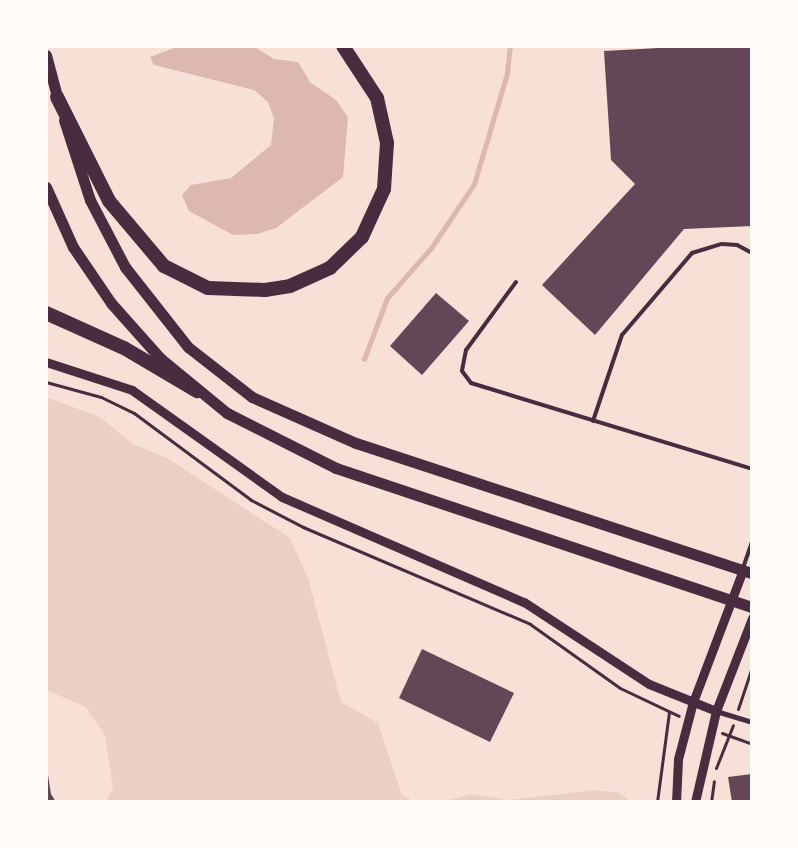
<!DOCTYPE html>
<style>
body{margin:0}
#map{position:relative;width:798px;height:848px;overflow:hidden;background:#f7e1d7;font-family:Jost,sans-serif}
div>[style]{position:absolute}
.green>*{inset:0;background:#ebcfc5}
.water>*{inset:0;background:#dcb8b0}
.stream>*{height:5px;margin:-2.5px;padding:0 2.5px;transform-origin:2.5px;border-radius:2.5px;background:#dcb8b0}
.building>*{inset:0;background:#644757}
.path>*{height:3px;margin:-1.5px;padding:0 1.5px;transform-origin:1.5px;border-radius:1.5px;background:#4a2c40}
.service>*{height:4px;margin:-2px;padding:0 2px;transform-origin:2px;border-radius:2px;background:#4a2c40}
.minor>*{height:5px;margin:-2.5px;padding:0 2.5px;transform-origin:2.5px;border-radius:2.5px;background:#4a2c40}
.tertiary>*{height:9px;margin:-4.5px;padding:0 4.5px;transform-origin:4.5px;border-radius:4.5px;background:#4a2c40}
.primary>*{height:11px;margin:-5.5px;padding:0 5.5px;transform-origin:5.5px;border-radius:5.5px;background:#4a2c40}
.motorway>*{height:14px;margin:-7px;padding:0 7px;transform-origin:7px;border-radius:7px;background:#4a2c40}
span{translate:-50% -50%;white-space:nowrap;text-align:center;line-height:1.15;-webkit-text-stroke:4px #fffaf5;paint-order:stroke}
.frame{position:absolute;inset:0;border:48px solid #fffaf5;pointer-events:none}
</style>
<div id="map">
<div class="green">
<i style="clip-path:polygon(46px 397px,100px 417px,133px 444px,167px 458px,290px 538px,308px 578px,341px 702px,378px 723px,402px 795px,415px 802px,105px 802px,113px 789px,105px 736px,86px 707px,46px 690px)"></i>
<i style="clip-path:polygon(596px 790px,620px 793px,631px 802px,440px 802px,472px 794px,508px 800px)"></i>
</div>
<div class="water">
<i style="clip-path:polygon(179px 46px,253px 46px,274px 59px,298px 62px,310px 82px,336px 100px,348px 117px,343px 177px,276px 228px,257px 234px,233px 235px,189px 211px,182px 195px,191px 185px,231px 178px,271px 145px,274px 118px,268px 102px,254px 90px,154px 65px,150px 57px)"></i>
</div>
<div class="stream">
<i style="left:364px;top:359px;width:65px;rotate:-69.3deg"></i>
<i style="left:387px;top:298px;width:67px;rotate:-48.7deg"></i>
<i style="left:431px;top:248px;width:77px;rotate:-56.1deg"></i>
<i style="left:474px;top:184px;width:116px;rotate:-73.4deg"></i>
<i style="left:507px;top:73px;width:27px;rotate:-84deg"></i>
</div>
<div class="building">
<i style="clip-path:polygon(695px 46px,752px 46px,752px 226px,684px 229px,595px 335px,542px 285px,635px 184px,611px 160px,604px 51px)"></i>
<i style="clip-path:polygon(436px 293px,469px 321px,422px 375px,390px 346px)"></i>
<i style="clip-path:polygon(422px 649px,514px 693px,490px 742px,399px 698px)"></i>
<i style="clip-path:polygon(46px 762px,51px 794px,56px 802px,46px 802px)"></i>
<i style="clip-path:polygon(752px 774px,752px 802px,732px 802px,728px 777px)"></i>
</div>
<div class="path">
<i style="left:46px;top:382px;width:57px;rotate:15.3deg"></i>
<i style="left:101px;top:397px;width:37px;rotate:26deg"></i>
<i style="left:134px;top:413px;width:146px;rotate:36.6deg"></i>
<i style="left:251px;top:500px;width:59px;rotate:27.4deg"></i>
<i style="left:303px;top:527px;width:247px;rotate:23.1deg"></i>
<i style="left:530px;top:624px;width:110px;rotate:35.4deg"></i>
<i style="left:620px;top:688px;width:65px;rotate:25.4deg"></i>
<i style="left:738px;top:709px;width:44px;rotate:-71.6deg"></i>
<i style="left:722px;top:733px;width:32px;rotate:20deg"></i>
<i style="left:716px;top:768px;width:46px;rotate:-68.4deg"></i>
<i style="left:657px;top:802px;width:91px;rotate:-82.4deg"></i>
<i style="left:711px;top:802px;width:21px;rotate:-82deg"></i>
</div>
<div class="service">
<i style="left:516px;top:282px;width:84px;rotate:126.3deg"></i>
<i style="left:466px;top:350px;width:21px;rotate:101deg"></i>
<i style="left:462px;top:371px;width:15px;rotate:53deg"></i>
<i style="left:471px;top:383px;width:294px;rotate:17deg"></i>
<i style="left:593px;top:421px;width:91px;rotate:-71.4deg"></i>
<i style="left:622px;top:335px;width:108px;rotate:-49.5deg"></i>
<i style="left:692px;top:253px;width:31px;rotate:-17deg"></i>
<i style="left:722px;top:244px;width:15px;rotate:4deg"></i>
<i style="left:737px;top:245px;width:17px;rotate:28deg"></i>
<i style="left:743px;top:568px;width:28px;rotate:-71deg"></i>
</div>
<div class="minor">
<i style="left:716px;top:711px;width:38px;rotate:17deg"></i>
</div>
<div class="tertiary">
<i style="left:46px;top:362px;width:90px;rotate:18deg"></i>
<i style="left:132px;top:390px;width:184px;rotate:35.5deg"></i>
<i style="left:282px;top:497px;width:264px;rotate:23.5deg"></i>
<i style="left:524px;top:602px;width:149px;rotate:33.3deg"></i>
<i style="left:649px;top:684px;width:72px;rotate:21.9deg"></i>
<i style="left:676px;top:802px;width:43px;rotate:-87.3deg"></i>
<i style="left:678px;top:759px;width:59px;rotate:-75.3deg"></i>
<i style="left:693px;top:702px;width:141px;rotate:-69.3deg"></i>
<i style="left:695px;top:802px;width:93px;rotate:-77deg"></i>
<i style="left:716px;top:711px;width:100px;rotate:-68.8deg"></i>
</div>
<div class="primary">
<i style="left:46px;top:55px;width:51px;rotate:75.1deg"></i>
<i style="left:64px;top:120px;width:84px;rotate:72deg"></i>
<i style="left:90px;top:200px;width:76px;rotate:62.4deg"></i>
<i style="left:125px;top:267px;width:102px;rotate:51.8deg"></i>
<i style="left:188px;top:347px;width:81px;rotate:38deg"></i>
<i style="left:252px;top:397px;width:114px;rotate:23.9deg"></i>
<i style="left:356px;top:443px;width:417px;rotate:18.2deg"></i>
<i style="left:46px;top:187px;width:66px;rotate:65.8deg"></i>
<i style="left:73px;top:247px;width:68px;rotate:55.8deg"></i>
<i style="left:111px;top:303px;width:74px;rotate:48.3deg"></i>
<i style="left:160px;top:358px;width:87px;rotate:39.4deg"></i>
<i style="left:227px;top:413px;width:122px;rotate:26.8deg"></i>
<i style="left:336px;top:468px;width:439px;rotate:18.5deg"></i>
</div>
<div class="motorway">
<i style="left:57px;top:97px;width:116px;rotate:63.4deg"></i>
<i style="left:109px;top:201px;width:85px;rotate:49.8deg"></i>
<i style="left:164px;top:266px;width:49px;rotate:26.6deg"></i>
<i style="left:208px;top:288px;width:57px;rotate:2deg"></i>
<i style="left:265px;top:290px;width:25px;rotate:-9deg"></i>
<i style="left:290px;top:286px;width:44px;rotate:-24.2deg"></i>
<i style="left:330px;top:268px;width:45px;rotate:-44.1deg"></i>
<i style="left:362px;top:237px;width:53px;rotate:-65.4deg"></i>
<i style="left:384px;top:189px;width:46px;rotate:-86.3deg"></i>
<i style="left:387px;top:143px;width:46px;rotate:-102.5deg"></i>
<i style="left:377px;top:98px;width:62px;rotate:-123.2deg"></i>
<i style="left:46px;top:313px;width:85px;rotate:24.2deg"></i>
<i style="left:124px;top:348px;width:85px;rotate:30.5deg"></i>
</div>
<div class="frame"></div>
</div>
